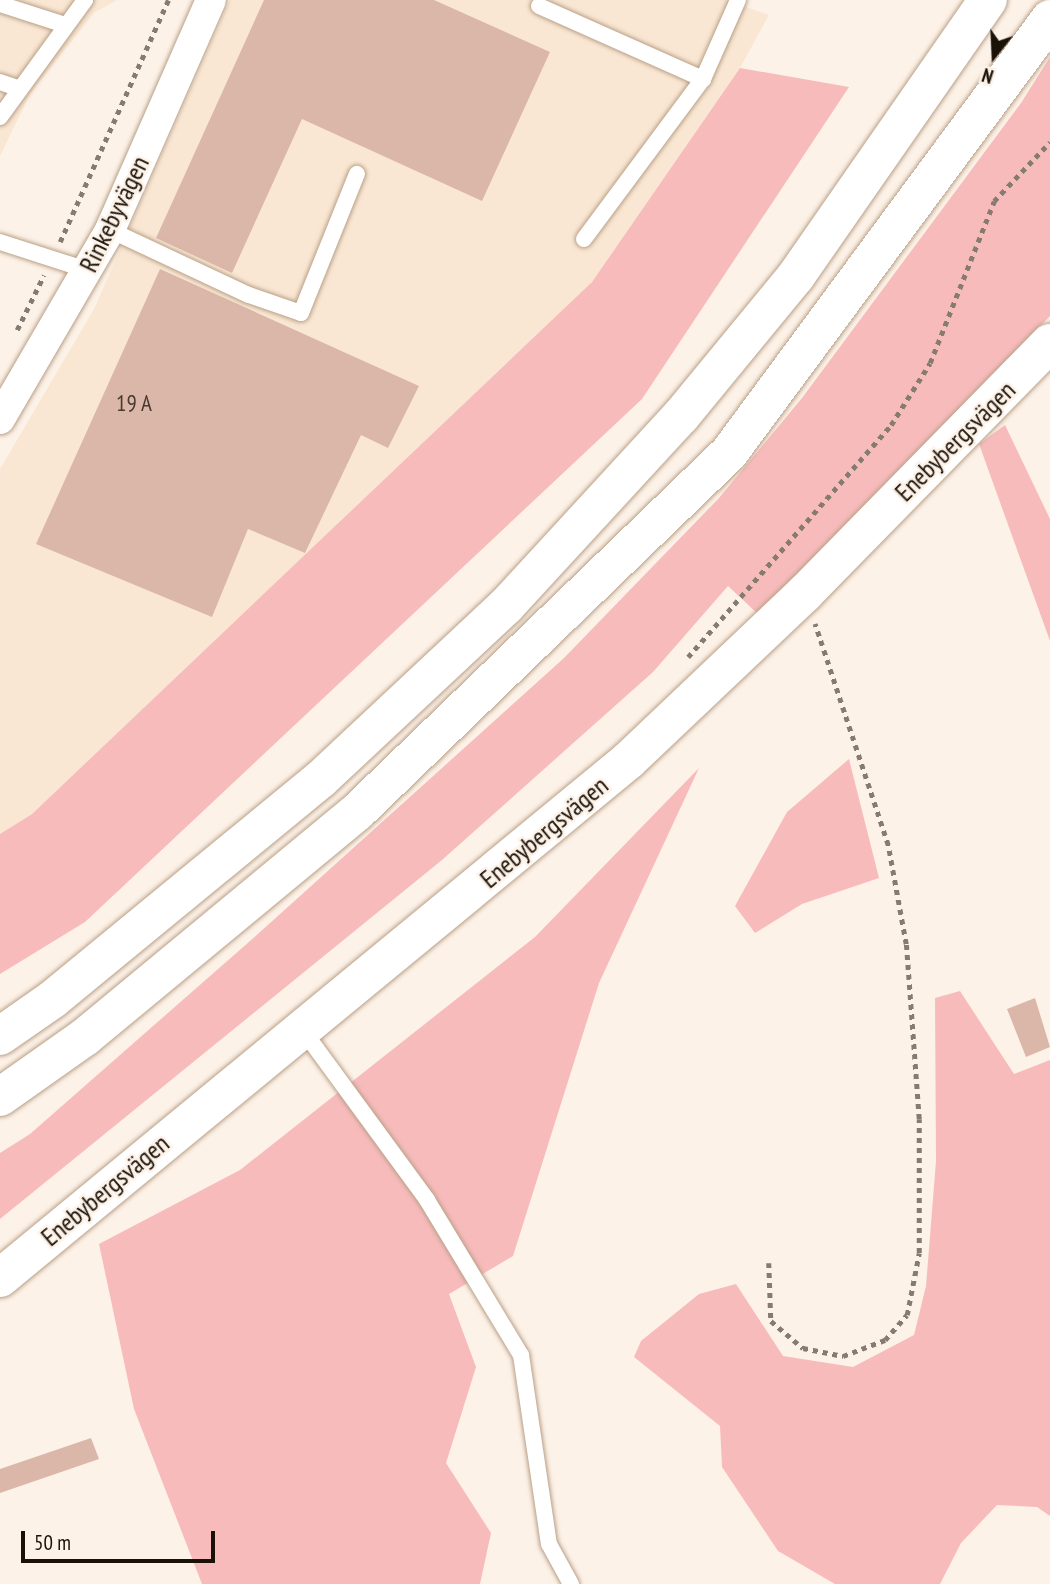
<!DOCTYPE html>
<meta charset="utf-8">
<style>
body{margin:0}
#map{position:relative;width:1050px;height:1584px;overflow:hidden;background:#fdf2e8;font-family:"PT Sans Narrow",sans-serif}
div>[style]{position:absolute}
.built>*{inset:0;background:#fae7d3}
.green>*{inset:0;background:#f8bbbc}
.building>*{inset:0;background:#dbb7a9}
.path>*{height:4.5px;margin-top:-2.25px;transform-origin:0;background:repeating-linear-gradient(90deg,#857b71 0 5px,transparent 0 10px)}
.roads{filter:drop-shadow(0 0 2px #b9a087) drop-shadow(0 0 2px #b9a087)}
.lane>*{height:16px;margin:-8px;padding:0 8px;transform-origin:8px;border-radius:8px;background:#fff}
.street>*{height:30px;margin:-15px;padding:0 15px;transform-origin:15px;border-radius:15px;background:#fff}
.secondary>*{height:38px;margin:-19px;padding:0 19px;transform-origin:19px;border-radius:19px;background:#fff}
.highway>*{height:38px;margin:-19px;padding:0 19px;transform-origin:19px;border-radius:19px;background:#fff}
span{translate:-50% -50%;white-space:nowrap;text-align:center;line-height:1.15;-webkit-text-stroke:5px #fdf2e8;paint-order:stroke}
.number-label{font-size:23px;color:#4a3a30}
.number-label span{-webkit-text-stroke-width:0}
.street-label{font-size:26px;color:#1a1108}
.north{position:absolute;left:959px;top:21px;width:70px;height:70px;-webkit-text-stroke:5px #fdf2e8;paint-order:stroke;rotate:198deg;font-size:19px;font-weight:700;line-height:28px;text-align:center;color:#1a1108}
.north::after{content:'';display:block;margin:auto;width:24px;height:32px;background:#1a1108;clip-path:polygon(50% 0,100% 100%,50% 72%,0 100%)}
.scale{position:absolute;left:21px;top:1531px;width:194px;height:32px;box-sizing:border-box;border:4px solid #1a1108;border-top:0;padding-left:9px;font-size:21px;line-height:24px;white-space:nowrap;color:#1a1108;-webkit-text-stroke:5px #fdf2e8;paint-order:stroke}
</style>
<div id="map">
<div class="built">
<i style="clip-path:polygon(0 0,117px 0,94px 13px,30px 94px,0 156px)"></i>
<i style="clip-path:polygon(230px 0,726px 0,769px 15px,740px 68px,592px 282px,32px 814px,0 834px,0 469px,94px 309px)"></i>
</div>
<div class="green">
<i style="clip-path:polygon(1050px 57px,1050px 316px,758px 614px,728px 586px,653px 672px,442px 860px,0 1219px,0 1153px,30px 1134px,259px 933px,564px 658px,719px 498px,802px 398px,1021px 103px)"></i>
<i style="clip-path:polygon(740px 68px,849px 87px,642px 399px,85px 922px,0 974px,0 834px,32px 814px,592px 282px)"></i>
<i style="clip-path:polygon(1005px 425px,1050px 519px,1050px 641px,979px 444px)"></i>
<i style="clip-path:polygon(849px 759px,879px 878px,802px 904px,755px 933px,735px 906px,787px 812px)"></i>
<i style="clip-path:polygon(699px 768px,599px 983px,513px 1256px,449px 1294px,476px 1367px,446px 1463px,491px 1533px,480px 1584px,202px 1584px,134px 1409px,99px 1244px,240px 1170px,535px 937px)"></i>
<i style="clip-path:polygon(960px 991px,1014px 1074px,1050px 1060px,1050px 1516px,1037px 1507px,997px 1505px,961px 1543px,940px 1584px,835px 1584px,778px 1551px,722px 1467px,720px 1426px,634px 1357px,641px 1341px,699px 1294px,736px 1284px,783px 1356px,853px 1367px,914px 1335px,926px 1286px,936px 1161px,935px 998px)"></i>
</div>
<div class="building">
<i style="clip-path:polygon(264px 0,434px 0,550px 52px,482px 201px,302px 119px,232px 273px,156px 238px)"></i>
<i style="clip-path:polygon(160px 269px,419px 386px,388px 448px,361px 435px,305px 553px,248px 529px,212px 617px,36px 544px)"></i>
<i style="clip-path:polygon(1035px 998px,1050px 1047px,1026px 1057px,1007px 1009px)"></i>
<i style="clip-path:polygon(91px 1438px,99px 1459px,0 1493px,0 1469px)"></i>
</div>
<div class="path">
<i style="left:60px;top:242px;width:265px;rotate:-65.9deg"></i>
<i style="left:17px;top:330px;width:61px;rotate:-63.9deg"></i>
<i style="left:688px;top:657px;width:308px;rotate:-48.8deg"></i>
<i style="left:891px;top:425px;width:73px;rotate:-57.8deg"></i>
<i style="left:930px;top:363px;width:174px;rotate:-68.4deg"></i>
<i style="left:994px;top:201px;width:81px;rotate:-46.5deg"></i>
<i style="left:769px;top:1263px;width:58px;rotate:88deg"></i>
<i style="left:771px;top:1321px;width:42px;rotate:40.2deg"></i>
<i style="left:803px;top:1348px;width:41px;rotate:11.3deg"></i>
<i style="left:843px;top:1356px;width:45px;rotate:-20.9deg"></i>
<i style="left:885px;top:1340px;width:33px;rotate:-49deg"></i>
<i style="left:907px;top:1315px;width:63px;rotate:-79deg"></i>
<i style="left:919px;top:1253px;width:134px;rotate:-90deg"></i>
<i style="left:919px;top:1119px;width:175px;rotate:-94.2deg"></i>
<i style="left:906px;top:944px;width:101px;rotate:-100.3deg"></i>
<i style="left:888px;top:845px;width:233px;rotate:-108.3deg"></i>
</div>
<div class="roads">
<div class="lane">
<i style="left:0;top:4px;width:68px;rotate:17.9deg"></i>
<i style="left:539px;top:6px;width:180px;rotate:24deg"></i>
<i style="left:0;top:82px;width:21px;rotate:19deg"></i>
<i style="left:0;top:117px;width:145px;rotate:-54deg"></i>
<i style="left:110px;top:230px;width:153px;rotate:25.1deg"></i>
<i style="left:249px;top:295px;width:55px;rotate:19.1deg"></i>
<i style="left:301px;top:313px;width:150px;rotate:-68.1deg"></i>
<i style="left:584px;top:239px;width:199px;rotate:-53.4deg"></i>
<i style="left:703px;top:79px;width:86px;rotate:-66.1deg"></i>
<i style="left:0;top:242px;width:91px;rotate:17.8deg"></i>
<i style="left:302px;top:1029px;width:212px;rotate:53.8deg"></i>
<i style="left:427px;top:1200px;width:181px;rotate:58.8deg"></i>
<i style="left:521px;top:1355px;width:191px;rotate:81.6deg"></i>
<i style="left:549px;top:1544px;width:46px;rotate:61.2deg"></i>
</div>
<div class="street">
<i style="left:0;top:419px;width:219px;rotate:-59.8deg"></i>
<i style="left:110px;top:230px;width:251px;rotate:-66.3deg"></i>
</div>
<div class="secondary">
<i style="left:0;top:1278px;width:815px;rotate:-39.47deg"></i>
<i style="left:629px;top:760px;width:243px;rotate:-43.5deg"></i>
<i style="left:805px;top:593px;width:350px;rotate:-45.6deg"></i>
</div>
<div class="highway">
<i style="left:0;top:1036px;width:65px;rotate:-34.9deg"></i>
<i style="left:53px;top:999px;width:347px;rotate:-39.4deg"></i>
<i style="left:321px;top:779px;width:253px;rotate:-43.1deg"></i>
<i style="left:506px;top:606px;width:258px;rotate:-47.4deg"></i>
<i style="left:681px;top:416px;width:181px;rotate:-50.6deg"></i>
<i style="left:796px;top:276px;width:336px;rotate:-55.2deg"></i>
<i style="left:0;top:1097px;width:104px;rotate:-35.2deg"></i>
<i style="left:85px;top:1037px;width:353px;rotate:-39.6deg"></i>
<i style="left:357px;top:812px;width:517px;rotate:-43.98deg"></i>
<i style="left:729px;top:453px;width:540px;rotate:-53.51deg"></i>
</div>
</div>
<div class="number-label">
<span style="left:134px;top:403px">19 A</span>
</div>
<div class="street-label">
<span style="left:114px;top:214px;rotate:-64deg">Rinkebyvägen</span>
<span style="left:955px;top:441px;rotate:-45deg">Enebybergsvägen</span>
<span style="left:544px;top:832px;rotate:-40deg">Enebybergsvägen</span>
<span style="left:105px;top:1190px;rotate:-40deg">Enebybergsvägen</span>
</div>
<div class="north">N</div>
<div class="scale">50 m</div>
</div>
